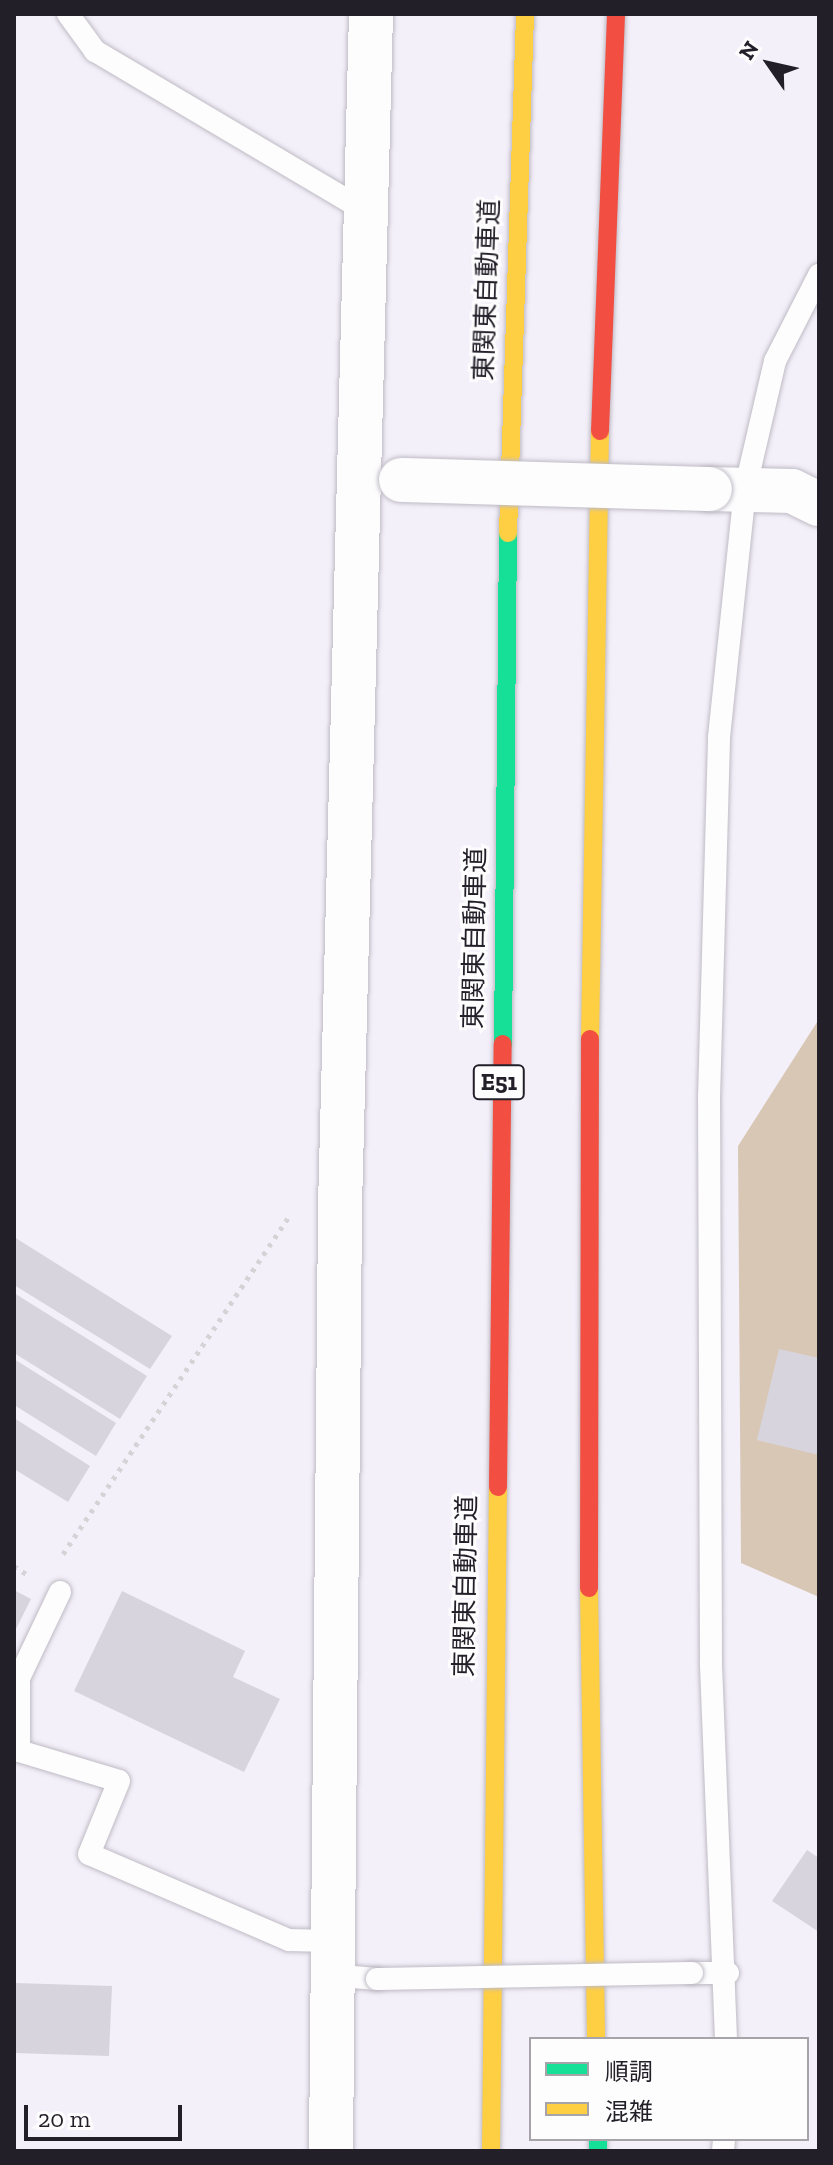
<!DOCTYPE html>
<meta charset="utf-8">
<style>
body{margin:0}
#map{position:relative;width:833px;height:2165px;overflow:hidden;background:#f4f0fa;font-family:"Zilla Slab","Noto Sans JP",serif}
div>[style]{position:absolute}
.forest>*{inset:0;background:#d8c7b5}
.building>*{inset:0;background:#d8d4de}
.path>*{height:5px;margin-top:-2.5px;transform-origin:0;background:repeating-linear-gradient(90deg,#d4d3d6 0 4px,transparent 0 10px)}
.roads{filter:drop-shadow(0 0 2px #bfbbc4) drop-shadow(0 0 2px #bfbbc4)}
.lane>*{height:22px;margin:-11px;padding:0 11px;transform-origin:11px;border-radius:11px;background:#fdfdfe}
.street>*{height:44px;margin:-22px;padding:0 22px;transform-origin:22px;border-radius:22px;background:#fdfdfe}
.fast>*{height:18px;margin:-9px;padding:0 9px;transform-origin:9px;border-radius:9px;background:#16e098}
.slow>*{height:18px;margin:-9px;padding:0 9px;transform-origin:9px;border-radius:9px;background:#ffcf43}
.jam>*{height:18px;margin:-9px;padding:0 9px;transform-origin:9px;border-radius:9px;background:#f24e42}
.bridges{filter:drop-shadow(0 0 2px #bfbbc4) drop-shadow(0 0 2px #bfbbc4)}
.lane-bridge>*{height:22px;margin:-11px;padding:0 11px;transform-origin:11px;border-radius:11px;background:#fdfdfe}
.street-bridge>*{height:44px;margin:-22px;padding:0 22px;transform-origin:22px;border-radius:22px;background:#fdfdfe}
span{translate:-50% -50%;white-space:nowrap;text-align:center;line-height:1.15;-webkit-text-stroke:6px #fdfdfd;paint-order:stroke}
.shield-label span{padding:2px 6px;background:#fdfdfd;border:2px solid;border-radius:6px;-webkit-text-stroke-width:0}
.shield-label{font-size:24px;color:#231f29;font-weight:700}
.street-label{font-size:26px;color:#231f29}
.frame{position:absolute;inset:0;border:16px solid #231f29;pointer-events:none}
.legend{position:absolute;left:529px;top:2037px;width:280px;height:104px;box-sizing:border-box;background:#fdfdfd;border:2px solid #a6a4a8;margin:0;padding:10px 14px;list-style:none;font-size:24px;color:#231f29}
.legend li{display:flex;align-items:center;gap:16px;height:40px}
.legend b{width:40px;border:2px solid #a6a4a8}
.north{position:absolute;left:729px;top:24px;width:80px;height:80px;-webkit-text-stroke:6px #fdfdfd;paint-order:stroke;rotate:304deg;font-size:22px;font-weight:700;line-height:32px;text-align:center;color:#231f29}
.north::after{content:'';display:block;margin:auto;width:28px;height:36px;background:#231f29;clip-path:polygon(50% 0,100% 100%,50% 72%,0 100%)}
.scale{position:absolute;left:24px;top:2105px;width:158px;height:36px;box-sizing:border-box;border:4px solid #231f29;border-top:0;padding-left:10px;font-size:24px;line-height:28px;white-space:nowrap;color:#231f29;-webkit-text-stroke:6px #fdfdfd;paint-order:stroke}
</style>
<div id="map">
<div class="forest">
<i style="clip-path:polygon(819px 1019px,819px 1597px,741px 1563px,738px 1146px)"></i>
</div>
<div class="building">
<i style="clip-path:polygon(14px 1237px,172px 1336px,150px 1369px,14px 1285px)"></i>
<i style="clip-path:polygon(14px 1293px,147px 1376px,120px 1419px,14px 1353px)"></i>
<i style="clip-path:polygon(779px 1349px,819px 1358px,819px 1455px,757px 1440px)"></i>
<i style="clip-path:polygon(14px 1359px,116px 1423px,96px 1456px,14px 1405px)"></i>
<i style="clip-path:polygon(14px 1418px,90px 1466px,68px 1502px,14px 1469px)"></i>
<i style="clip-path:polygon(14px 1590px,31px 1599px,14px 1633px)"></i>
<i style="clip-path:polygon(122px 1591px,245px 1651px,233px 1677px,280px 1699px,244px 1772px,74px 1691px)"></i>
<i style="clip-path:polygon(807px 1850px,819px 1858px,819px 1932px,772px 1901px)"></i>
<i style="clip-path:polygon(15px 1983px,112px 1986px,109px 2056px,14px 2053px)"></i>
</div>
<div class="path">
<i style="left:63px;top:1554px;width:406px;rotate:-56.2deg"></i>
<i style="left:14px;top:1566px;width:17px;rotate:33deg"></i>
</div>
<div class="roads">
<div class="lane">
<i style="left:68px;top:14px;width:46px;rotate:53.9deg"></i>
<i style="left:95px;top:51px;width:315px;rotate:30.6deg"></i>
<i style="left:60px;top:1592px;width:95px;rotate:115.5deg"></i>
<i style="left:19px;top:1678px;width:73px;rotate:90deg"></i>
<i style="left:19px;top:1751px;width:104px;rotate:16.7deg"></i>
<i style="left:119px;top:1781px;width:79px;rotate:112.3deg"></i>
<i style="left:89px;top:1854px;width:218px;rotate:23.3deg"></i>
<i style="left:289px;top:1940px;width:40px;rotate:1.4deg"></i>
<i style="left:692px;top:1973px;width:36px"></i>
<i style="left:329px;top:1975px;width:48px;rotate:4.8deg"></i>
<i style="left:726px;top:2039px;width:378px;rotate:-92.3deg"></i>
<i style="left:711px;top:1661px;width:563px;rotate:-90.2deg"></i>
<i style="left:709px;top:1098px;width:361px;rotate:-88.4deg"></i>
<i style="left:719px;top:737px;width:248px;rotate:-84deg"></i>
<i style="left:745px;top:490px;width:132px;rotate:-76.9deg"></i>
<i style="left:775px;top:361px;width:97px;rotate:-62.9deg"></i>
<i style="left:723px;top:2151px;width:12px;rotate:-85deg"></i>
</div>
<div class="street">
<i style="left:710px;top:489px;width:82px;rotate:1.4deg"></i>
<i style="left:792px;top:491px;width:30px;rotate:26deg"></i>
<i style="left:331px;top:2151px;width:945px;rotate:-89.45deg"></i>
<i style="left:340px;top:1206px;width:1192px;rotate:-88.51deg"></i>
</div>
<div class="fast">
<i style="left:503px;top:1044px;width:511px;rotate:-89.44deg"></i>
<i style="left:598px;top:2139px;width:12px;rotate:90deg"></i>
</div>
<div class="slow">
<i style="left:508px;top:533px;width:519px;rotate:-88.12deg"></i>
<i style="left:590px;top:1039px;width:608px;rotate:-89.06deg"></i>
<i style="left:589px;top:1588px;width:451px;rotate:89.1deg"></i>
<i style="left:491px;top:2151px;width:664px;rotate:-89.4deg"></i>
</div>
<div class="jam">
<i style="left:600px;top:431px;width:417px;rotate:-87.8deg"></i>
<i style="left:498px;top:1487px;width:443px;rotate:-89.4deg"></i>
<i style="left:589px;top:1588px;width:549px;rotate:-89.9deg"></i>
</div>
</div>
<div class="bridges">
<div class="lane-bridge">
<i style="left:377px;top:1979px;width:315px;rotate:-1.1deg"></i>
</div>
<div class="street-bridge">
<i style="left:401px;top:480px;width:309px;rotate:1.7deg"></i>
</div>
</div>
<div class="shield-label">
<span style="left:499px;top:1082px">E51</span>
</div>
<div class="street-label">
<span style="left:487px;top:290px;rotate:-88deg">東関東自動車道</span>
<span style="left:475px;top:938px;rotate:-89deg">東関東自動車道</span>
<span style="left:466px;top:1586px;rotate:-89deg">東関東自動車道</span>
</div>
<div class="frame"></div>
<ul class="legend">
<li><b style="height:10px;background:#16e098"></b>順調</li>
<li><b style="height:10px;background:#ffcf43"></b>混雑</li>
</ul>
<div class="north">N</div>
<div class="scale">20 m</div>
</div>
